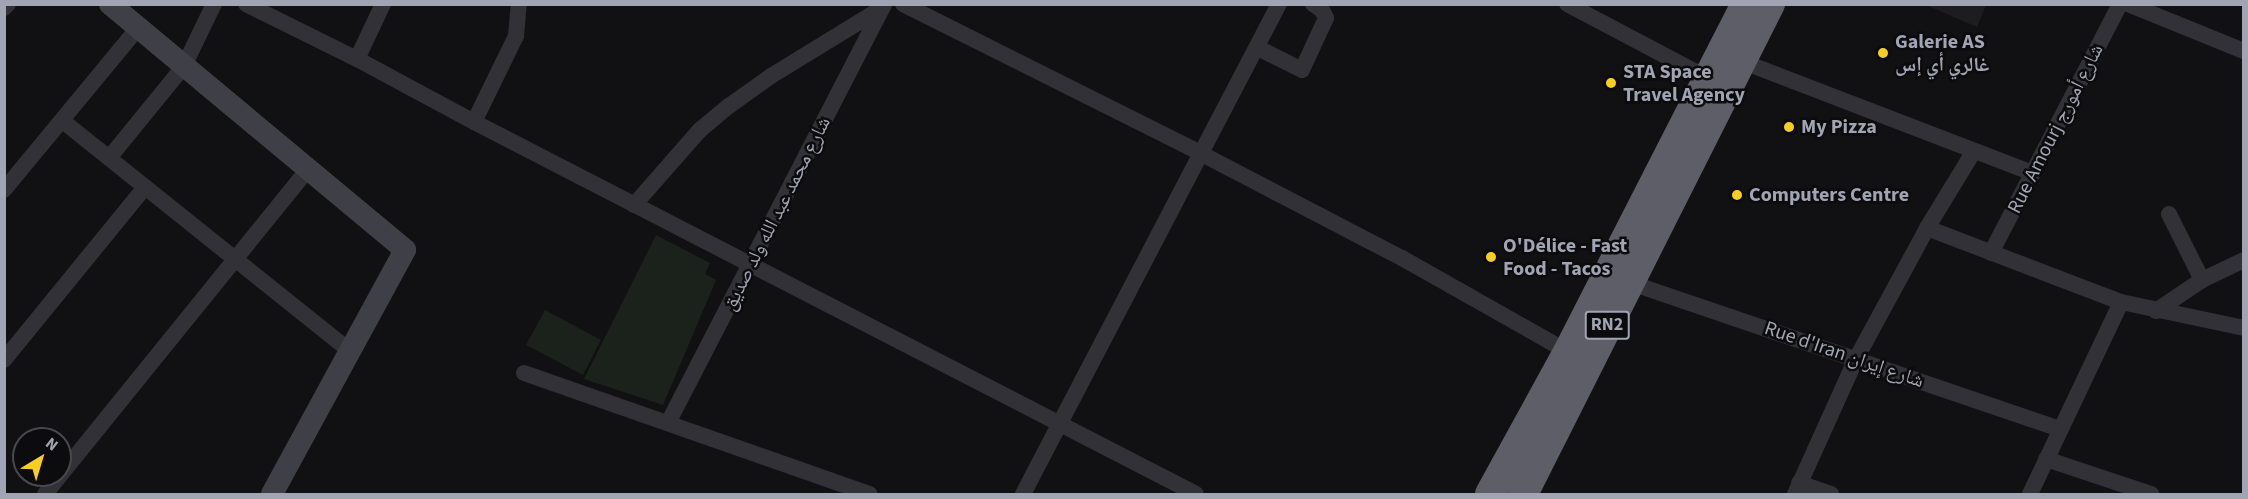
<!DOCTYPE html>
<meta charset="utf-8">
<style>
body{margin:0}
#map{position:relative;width:2248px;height:499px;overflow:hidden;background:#111012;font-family:"Source Sans 3","Noto Naskh Arabic",sans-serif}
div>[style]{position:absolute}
.built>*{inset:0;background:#1d1c1f}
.green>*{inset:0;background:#1b221c}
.street>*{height:16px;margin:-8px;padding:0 8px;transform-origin:8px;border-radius:8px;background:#313137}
.secondary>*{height:22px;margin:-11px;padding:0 11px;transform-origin:11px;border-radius:11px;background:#3f4047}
.highway>*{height:30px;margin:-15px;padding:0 15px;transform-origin:15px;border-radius:15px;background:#5d5e68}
.dots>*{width:16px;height:16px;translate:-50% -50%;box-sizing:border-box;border:3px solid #0c0b0d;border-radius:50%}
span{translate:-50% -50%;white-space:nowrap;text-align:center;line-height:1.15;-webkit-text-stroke:5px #0c0b0d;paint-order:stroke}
.shield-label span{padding:2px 4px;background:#0c0b0d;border:2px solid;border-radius:4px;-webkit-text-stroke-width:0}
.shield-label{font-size:18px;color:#a1a4b3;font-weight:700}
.poi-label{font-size:20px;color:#a1a4b3;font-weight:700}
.left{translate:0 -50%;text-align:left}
.street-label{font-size:20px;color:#a1a4b3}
.frame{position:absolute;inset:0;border:6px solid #a1a4b3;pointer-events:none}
.north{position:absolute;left:12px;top:427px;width:60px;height:60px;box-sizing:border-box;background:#0c0b0d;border:2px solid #48484f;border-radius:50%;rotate:38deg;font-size:16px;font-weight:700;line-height:24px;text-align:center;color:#a1a4b3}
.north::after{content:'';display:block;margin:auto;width:21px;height:27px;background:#f7cf23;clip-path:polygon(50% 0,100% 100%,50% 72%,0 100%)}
</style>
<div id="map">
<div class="built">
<i style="clip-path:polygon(1926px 5px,1986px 4px,1986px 5px,1977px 27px)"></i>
</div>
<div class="green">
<i style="clip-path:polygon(656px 235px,710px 263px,705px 274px,716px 280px,663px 405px,584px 379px)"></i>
<i style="clip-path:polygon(545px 310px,601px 340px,583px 375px,526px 345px)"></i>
</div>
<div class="street">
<i style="left:246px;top:4px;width:124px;rotate:26.4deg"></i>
<i style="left:357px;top:59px;width:133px;rotate:28.3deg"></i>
<i style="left:474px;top:122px;width:812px;rotate:27.26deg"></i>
<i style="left:903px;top:4px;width:332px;rotate:26.6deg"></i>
<i style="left:1200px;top:153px;width:228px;rotate:27.5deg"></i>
<i style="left:1402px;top:258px;width:191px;rotate:29.5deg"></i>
<i style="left:1567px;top:4px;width:161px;rotate:27.8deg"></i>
<i style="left:2128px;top:4px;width:125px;rotate:22.1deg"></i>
<i style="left:4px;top:8px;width:6px;rotate:-45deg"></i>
<i style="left:1258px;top:48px;width:49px;rotate:26.6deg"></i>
<i style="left:1302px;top:70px;width:57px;rotate:-65.2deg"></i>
<i style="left:1326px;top:18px;width:9px;rotate:-117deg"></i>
<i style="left:1322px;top:10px;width:11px;rotate:-146deg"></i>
<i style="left:357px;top:59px;width:61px;rotate:-64.7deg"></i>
<i style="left:1741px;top:61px;width:313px;rotate:21deg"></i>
<i style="left:64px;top:122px;width:366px;rotate:38.7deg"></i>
<i style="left:474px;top:122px;width:96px;rotate:-64deg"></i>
<i style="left:516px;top:36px;width:32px;rotate:-85deg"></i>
<i style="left:109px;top:158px;width:119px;rotate:-50.8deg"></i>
<i style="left:184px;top:66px;width:69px;rotate:-64.2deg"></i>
<i style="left:4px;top:190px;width:210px;rotate:-50.4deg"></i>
<i style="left:634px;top:205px;width:100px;rotate:-48.7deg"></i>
<i style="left:700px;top:130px;width:38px;rotate:-40deg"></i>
<i style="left:729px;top:106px;width:52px;rotate:-35.5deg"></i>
<i style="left:771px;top:76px;width:130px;rotate:-31.5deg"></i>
<i style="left:2169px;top:214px;width:74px;rotate:63.4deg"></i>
<i style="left:1927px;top:228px;width:208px;rotate:20.9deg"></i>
<i style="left:2121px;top:302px;width:126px;rotate:11.9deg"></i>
<i style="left:1991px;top:253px;width:280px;rotate:-62.6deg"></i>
<i style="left:1628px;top:282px;width:457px;rotate:18.8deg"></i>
<i style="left:2156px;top:311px;width:55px;rotate:-34deg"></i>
<i style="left:2202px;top:280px;width:47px;rotate:-25.5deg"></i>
<i style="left:4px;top:360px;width:223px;rotate:-50.8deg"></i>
<i style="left:524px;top:373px;width:366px;rotate:19.3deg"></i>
<i style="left:668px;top:423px;width:471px;rotate:-62.7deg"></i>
<i style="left:2046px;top:459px;width:111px;rotate:18.4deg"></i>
<i style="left:1799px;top:483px;width:34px;rotate:19deg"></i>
<i style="left:45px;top:494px;width:418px;rotate:-51deg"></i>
<i style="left:1023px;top:494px;width:553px;rotate:-62.42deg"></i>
<i style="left:1795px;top:494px;width:148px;rotate:-65.7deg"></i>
<i style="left:1856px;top:359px;width:149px;rotate:-61.5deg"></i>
<i style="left:1927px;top:228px;width:90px;rotate:-58.6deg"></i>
<i style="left:2030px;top:494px;width:212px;rotate:-64.6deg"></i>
</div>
<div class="secondary">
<i style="left:110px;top:4px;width:384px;rotate:39.8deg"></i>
<i style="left:405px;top:250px;width:278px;rotate:118.6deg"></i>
</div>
<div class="highway">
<i style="left:1490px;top:494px;width:162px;rotate:-61.2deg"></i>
<i style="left:1568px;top:352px;width:391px;rotate:-62.9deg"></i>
<i style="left:1523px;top:494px;width:549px;rotate:-63.25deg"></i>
</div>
<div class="dots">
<i style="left:1883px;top:53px;background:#f7cf23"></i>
<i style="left:1611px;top:83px;background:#f7cf23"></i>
<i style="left:1789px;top:127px;background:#f7cf23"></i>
<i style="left:1737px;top:195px;background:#f7cf23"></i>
<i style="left:1491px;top:257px;background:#f7cf23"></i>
</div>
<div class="shield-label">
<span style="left:1607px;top:325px">RN2</span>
</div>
<div class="poi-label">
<span class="left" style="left:1895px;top:54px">Galerie AS<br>غالري أي إس</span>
<span class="left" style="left:1623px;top:84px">STA Space<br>Travel Agency</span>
<span class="left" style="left:1801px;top:127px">My Pizza</span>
<span class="left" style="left:1749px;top:195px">Computers Centre</span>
<span class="left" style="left:1503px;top:258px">O'Délice - Fast<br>Food - Tacos</span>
</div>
<div class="street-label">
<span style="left:2056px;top:129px;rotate:-63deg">Rue Amourj شارع أمورج</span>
<span style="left:777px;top:214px;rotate:-63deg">شارع محمد عبد الله ولد صديق</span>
<span style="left:1844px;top:355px;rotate:19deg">Rue d'Iran شارع إيران</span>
</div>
<div class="frame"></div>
<div class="north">N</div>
</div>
